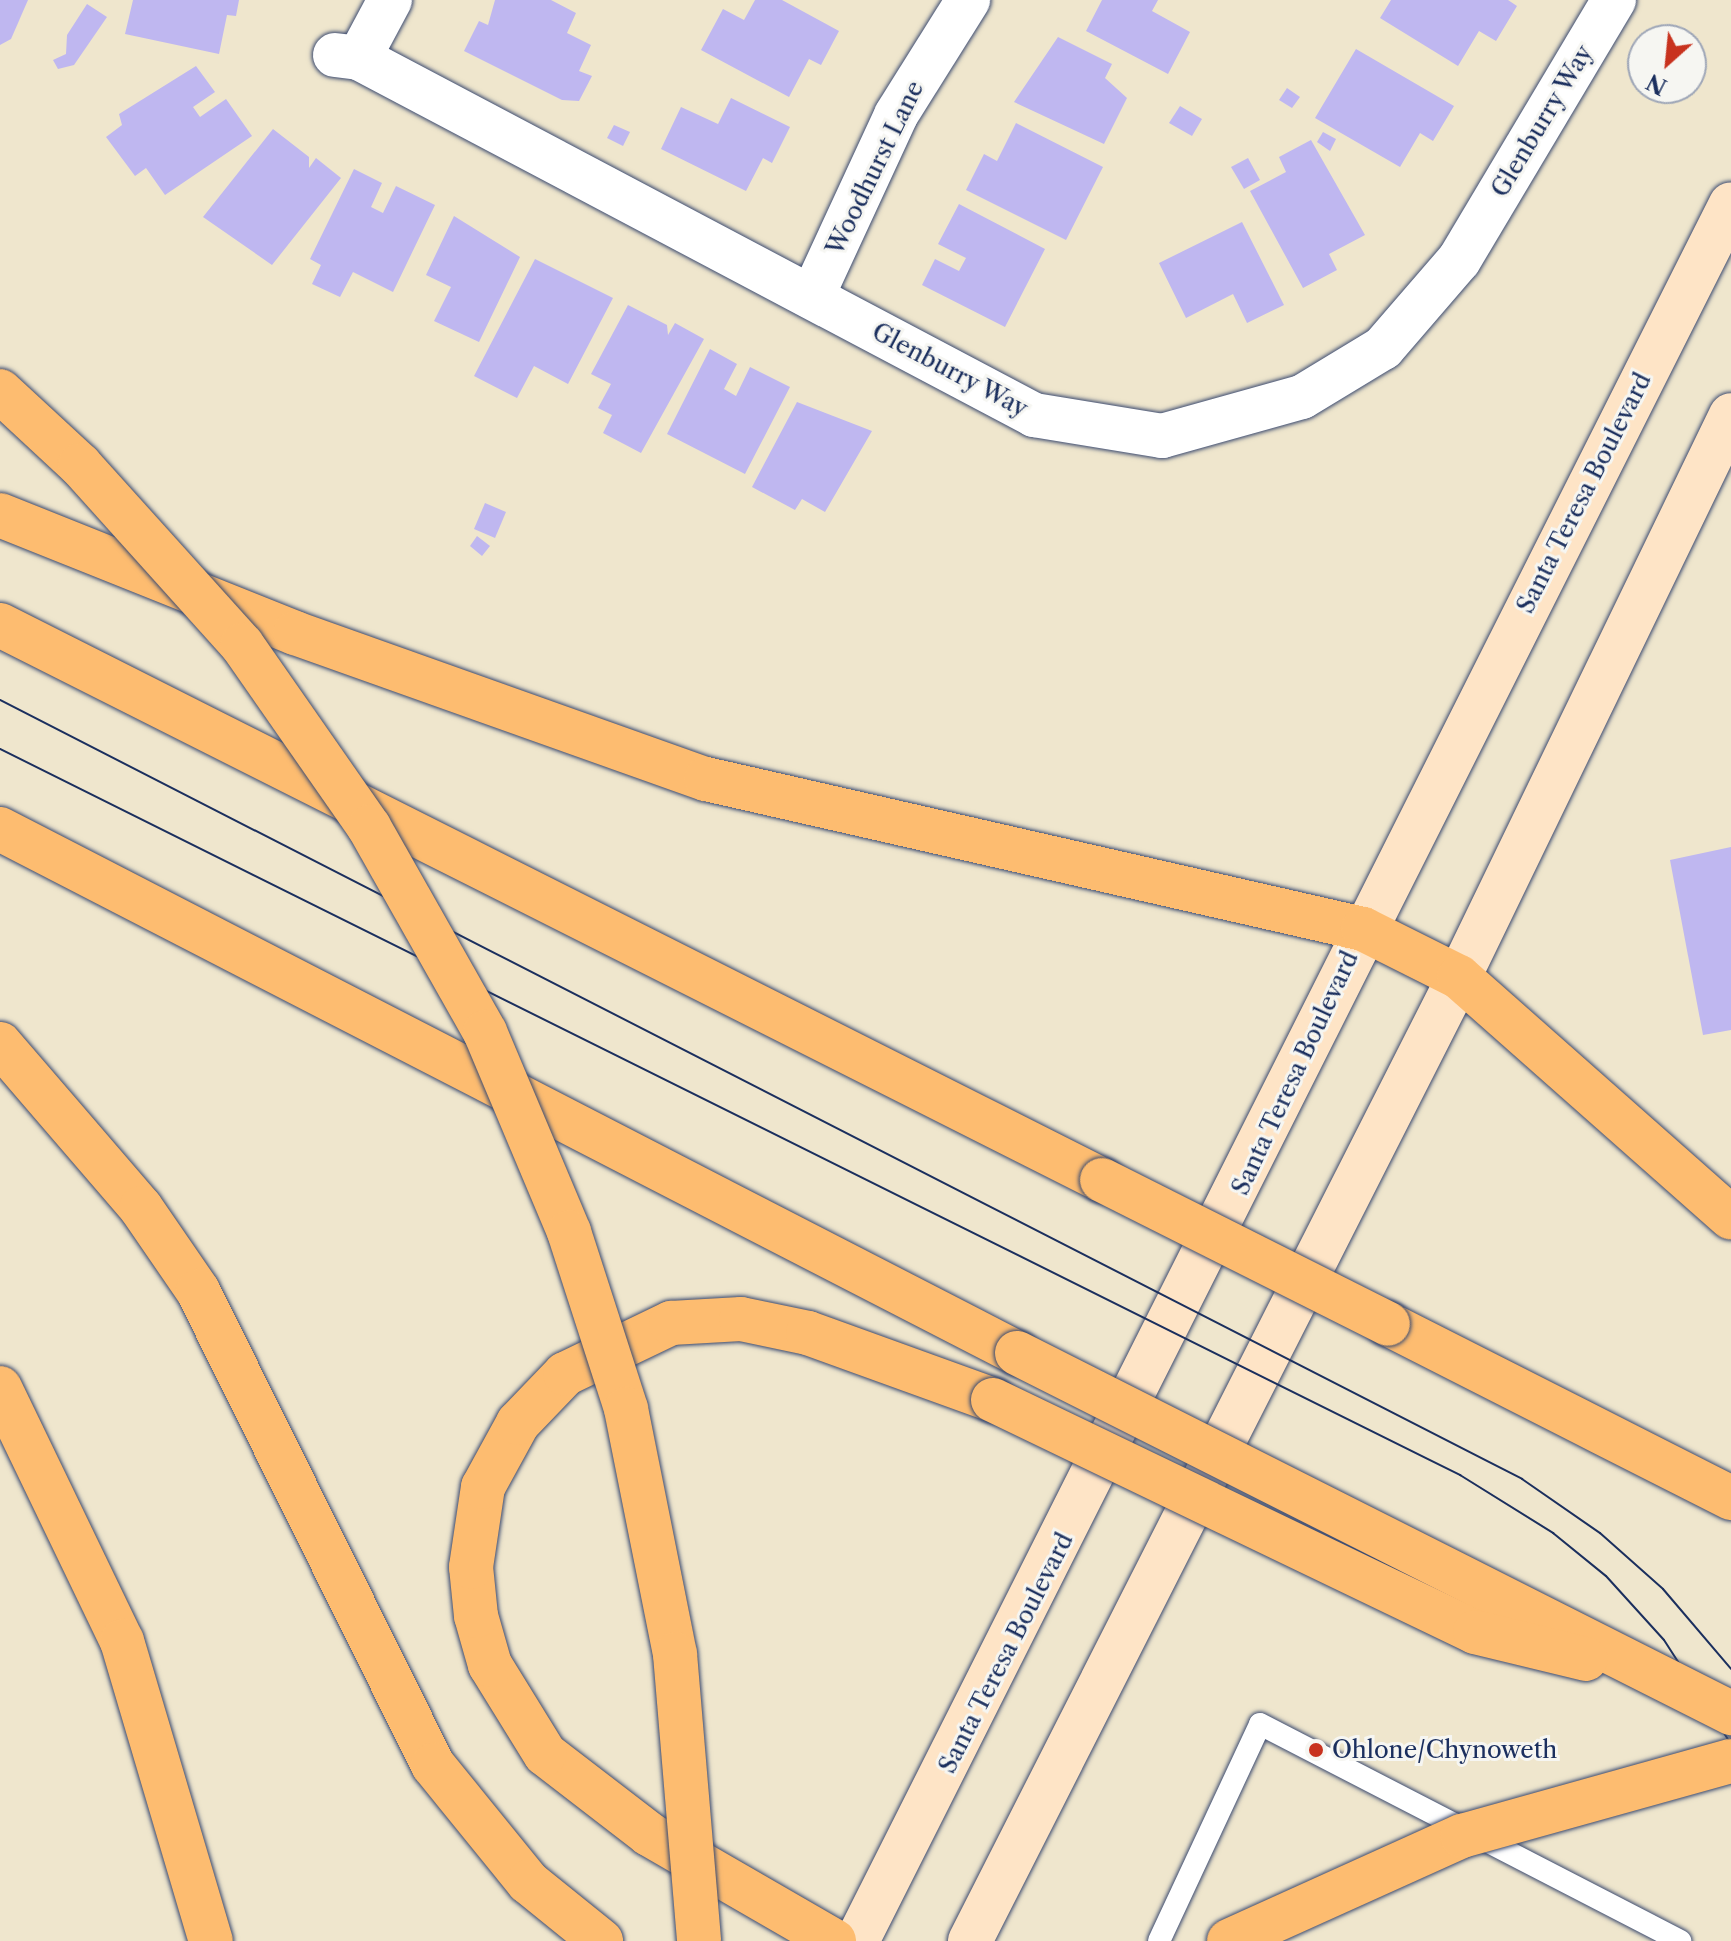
<!DOCTYPE html>
<style>
body{margin:0}
#map{position:relative;width:1731px;height:1941px;overflow:hidden;background:#efe6cd;font-family:"Libre Caslon Text",serif}
div>[style]{position:absolute}
.building>*{inset:0;background:#bfb7f0}
.roads{filter:drop-shadow(0 0 2px #3b4a6f) drop-shadow(0 0 2px #3b4a6f)}
.lane>*{height:22px;margin:-11px;padding:0 11px;transform-origin:11px;border-radius:11px;background:#fff}
.street>*{height:44px;margin:-22px;padding:0 22px;transform-origin:22px;border-radius:22px;background:#fff}
.secondary>*{height:44px;margin:-22px;padding:0 22px;transform-origin:22px;border-radius:22px;background:#fee4c6}
.highway>*{height:44px;margin:-22px;padding:0 22px;transform-origin:22px;border-radius:22px;background:#fdbc70}
.tram>*{height:2px;margin:-1px;padding:0 1px;transform-origin:1px;border-radius:1px;background:#1b2f5e}
.bridges{filter:drop-shadow(0 0 2px #3b4a6f) drop-shadow(0 0 2px #3b4a6f)}
.highway-bridge>*{height:44px;margin:-22px;padding:0 22px;transform-origin:22px;border-radius:22px;background:#fdbc70}
.dots>*{width:22px;height:22px;translate:-50% -50%;box-sizing:border-box;border:4px solid #f6f6f2;border-radius:50%}
span{translate:-50% -50%;white-space:nowrap;text-align:center;line-height:1.15;-webkit-text-stroke:6px #f6f6f2;paint-order:stroke}
.street-label{font-size:24px;color:#1b2f5e}
.poi-label{font-size:24px;color:#1b2f5e}
.left{translate:0 -50%;text-align:left}
.north{position:absolute;left:1627px;top:24px;width:80px;height:80px;box-sizing:border-box;background:#f6f6f2;border:2px solid #9ea6b7;border-radius:50%;rotate:207deg;font-size:22px;font-weight:700;line-height:32px;text-align:center;color:#1b2f5e}
.north::after{content:'';display:block;margin:auto;width:28px;height:36px;background:#c8321e;clip-path:polygon(50% 0,100% 100%,50% 72%,0 100%)}
</style>
<div id="map">
<div class="building">
<i style="clip-path:polygon(0 0,28px 0,11px 39px,0 45px)"></i>
<i style="clip-path:polygon(133px 0,239px 0,236px 16px,227px 15px,219px 54px,125px 34px)"></i>
<i style="clip-path:polygon(495px 0,551px 0,576px 13px,567px 33px,591px 45px,579px 71px,592px 76px,579px 101px,562px 100px,464px 51px,479px 21px,488px 25px)"></i>
<i style="clip-path:polygon(755px 0,782px 0,839px 31px,821px 65px,809px 59px,789px 97px,701px 50px,723px 9px,744px 20px)"></i>
<i style="clip-path:polygon(1102px 0,1158px 0,1152px 11px,1190px 32px,1168px 74px,1086px 31px)"></i>
<i style="clip-path:polygon(1391px 0,1508px 0,1517px 6px,1496px 41px,1479px 31px,1458px 66px,1380px 18px)"></i>
<i style="clip-path:polygon(87px 4px,107px 17px,74px 65px,58px 69px,53px 60px,66px 54px,67px 35px)"></i>
<i style="clip-path:polygon(1058px 37px,1112px 64px,1105px 78px,1127px 98px,1104px 144px,1014px 102px)"></i>
<i style="clip-path:polygon(1356px 49px,1454px 106px,1433px 141px,1420px 133px,1400px 167px,1315px 118px)"></i>
<i style="clip-path:polygon(196px 66px,215px 92px,193px 107px,200px 117px,226px 99px,252px 136px,165px 195px,146px 168px,135px 176px,106px 137px,122px 125px,119px 114px)"></i>
<i style="clip-path:polygon(1287px 88px,1300px 97px,1292px 108px,1279px 100px)"></i>
<i style="clip-path:polygon(731px 98px,790px 127px,772px 163px,763px 158px,746px 191px,661px 149px,681px 107px,718px 124px)"></i>
<i style="clip-path:polygon(1180px 106px,1202px 119px,1192px 136px,1169px 123px)"></i>
<i style="clip-path:polygon(1016px 123px,1103px 167px,1066px 240px,966px 190px,984px 154px,997px 161px)"></i>
<i style="clip-path:polygon(614px 125px,630px 132px,623px 146px,607px 138px)"></i>
<i style="clip-path:polygon(273px 129px,309px 157px,309px 168px,316px 158px,341px 178px,272px 265px,203px 217px)"></i>
<i style="clip-path:polygon(1323px 132px,1336px 139px,1330px 151px,1317px 142px)"></i>
<i style="clip-path:polygon(1311px 140px,1365px 235px,1329px 254px,1337px 270px,1303px 288px,1250px 191px,1286px 172px,1279px 157px)"></i>
<i style="clip-path:polygon(1248px 158px,1260px 180px,1244px 189px,1231px 167px)"></i>
<i style="clip-path:polygon(354px 169px,382px 183px,371px 207px,383px 213px,396px 186px,435px 205px,393px 292px,353px 272px,340px 297px,312px 284px,321px 265px,310px 259px)"></i>
<i style="clip-path:polygon(959px 204px,1045px 249px,1005px 327px,922px 285px,935px 259px,959px 271px,966px 258px,938px 244px)"></i>
<i style="clip-path:polygon(454px 216px,520px 257px,479px 342px,434px 321px,451px 287px,426px 275px)"></i>
<i style="clip-path:polygon(1242px 222px,1284px 305px,1247px 323px,1233px 294px,1186px 318px,1159px 263px)"></i>
<i style="clip-path:polygon(535px 259px,613px 298px,568px 384px,534px 366px,517px 398px,474px 376px)"></i>
<i style="clip-path:polygon(628px 305px,667px 325px,668px 335px,675px 323px,704px 339px,641px 453px,603px 433px,612px 415px,598px 408px,611px 384px,591px 374px)"></i>
<i style="clip-path:polygon(710px 349px,737px 364px,724px 389px,736px 396px,750px 367px,790px 387px,745px 474px,667px 434px)"></i>
<i style="clip-path:polygon(797px 402px,872px 431px,825px 512px,802px 499px,795px 510px,752px 487px)"></i>
<i style="clip-path:polygon(485px 503px,506px 512px,495px 538px,474px 529px)"></i>
<i style="clip-path:polygon(477px 536px,490px 546px,482px 556px,470px 546px)"></i>
<i style="clip-path:polygon(1731px 847px,1731px 1030px,1703px 1035px,1670px 860px)"></i>
</div>
<div class="roads">
<div class="lane">
<i style="left:1159px;top:1941px;width:239px;rotate:-65deg"></i>
<i style="left:1260px;top:1724px;width:473px;rotate:27.3deg"></i>
</div>
<div class="street">
<i style="left:335px;top:55px;width:24px;rotate:7deg"></i>
<i style="left:359px;top:58px;width:764px;rotate:27.87deg"></i>
<i style="left:1034px;top:415px;width:130px;rotate:9.3deg"></i>
<i style="left:1162px;top:436px;width:145px;rotate:-15.6deg"></i>
<i style="left:1302px;top:397px;width:95px;rotate:-31.2deg"></i>
<i style="left:1383px;top:348px;width:116px;rotate:-49.2deg"></i>
<i style="left:1459px;top:260px;width:303px;rotate:-59.2deg"></i>
<i style="left:359px;top:58px;width:66px;rotate:-61.9deg"></i>
<i style="left:812px;top:297px;width:200px;rotate:-65.2deg"></i>
<i style="left:896px;top:115px;width:136px;rotate:-57.9deg"></i>
</div>
<div class="secondary">
<i style="left:857px;top:1941px;width:1944px;rotate:-63.29deg"></i>
<i style="left:970px;top:1941px;width:1081px;rotate:-63.1deg"></i>
<i style="left:1459px;top:977px;width:624px;rotate:-64.17deg"></i>
</div>
<div class="highway">
<i style="left:0;top:515px;width:318px;rotate:21.8deg"></i>
<i style="left:295px;top:633px;width:436px;rotate:19.6deg"></i>
<i style="left:706px;top:779px;width:674px;rotate:12.86deg"></i>
<i style="left:1363px;top:929px;width:107px;rotate:26.6deg"></i>
<i style="left:1459px;top:977px;width:363px;rotate:41.5deg"></i>
<i style="left:0;top:625px;width:1234px;rotate:26.73deg"></i>
<i style="left:0;top:829px;width:1144px;rotate:27.26deg"></i>
<i style="left:0;top:1044px;width:216px;rotate:49.3deg"></i>
<i style="left:141px;top:1208px;width:101px;rotate:55.5deg"></i>
<i style="left:198px;top:1291px;width:529px;rotate:63.63deg"></i>
<i style="left:433px;top:1765px;width:151px;rotate:50.9deg"></i>
<i style="left:528px;top:1882px;width:94px;rotate:38.9deg"></i>
<i style="left:1388px;top:1324px;width:385px;rotate:26.9deg"></i>
<i style="left:0;top:1388px;width:281px;rotate:64.3deg"></i>
<i style="left:122px;top:1641px;width:313px;rotate:73.5deg"></i>
<i style="left:834px;top:1941px;width:214px;rotate:-150deg"></i>
<i style="left:649px;top:1834px;width:131px;rotate:-142.4deg"></i>
<i style="left:545px;top:1754px;width:105px;rotate:-121.7deg"></i>
<i style="left:490px;top:1665px;width:51px;rotate:-105.9deg"></i>
<i style="left:476px;top:1616px;width:49px;rotate:-95.8deg"></i>
<i style="left:471px;top:1567px;width:81px;rotate:-81.5deg"></i>
<i style="left:483px;top:1487px;width:73px;rotate:-61.3deg"></i>
<i style="left:518px;top:1423px;width:68px;rotate:-46.2deg"></i>
<i style="left:565px;top:1374px;width:118px;rotate:-25.7deg"></i>
<i style="left:671px;top:1323px;width:70px;rotate:-3.3deg"></i>
<i style="left:741px;top:1319px;width:68px;rotate:11.8deg"></i>
<i style="left:808px;top:1333px;width:197px;rotate:19.9deg"></i>
</div>
</div>
<div class="tram">
<i style="left:0;top:700px;width:1710px;rotate:27.1deg"></i>
<i style="left:1522px;top:1479px;width:95px;rotate:34.7deg"></i>
<i style="left:1600px;top:1533px;width:84px;rotate:41.6deg"></i>
<i style="left:1663px;top:1589px;width:105px;rotate:49.6deg"></i>
<i style="left:0;top:749px;width:1631px;rotate:26.44deg"></i>
<i style="left:1460px;top:1475px;width:110px;rotate:31.9deg"></i>
<i style="left:1553px;top:1533px;width:68px;rotate:39.1deg"></i>
<i style="left:1606px;top:1576px;width:86px;rotate:47.8deg"></i>
<i style="left:1664px;top:1640px;width:124px;rotate:57.2deg"></i>
</div>
<div class="bridges">
<div class="highway-bridge">
<i style="left:0;top:391px;width:109px;rotate:42.8deg"></i>
<i style="left:80px;top:465px;width:242px;rotate:48deg"></i>
<i style="left:242px;top:645px;width:222px;rotate:55.1deg"></i>
<i style="left:369px;top:827px;width:236px;rotate:60.5deg"></i>
<i style="left:485px;top:1032px;width:217px;rotate:67.2deg"></i>
<i style="left:569px;top:1232px;width:186px;rotate:72.1deg"></i>
<i style="left:626px;top:1409px;width:250px;rotate:78.7deg"></i>
<i style="left:675px;top:1654px;width:288px;rotate:85.2deg"></i>
<i style="left:1102px;top:1180px;width:320px;rotate:26.7deg"></i>
<i style="left:1017px;top:1353px;width:800px;rotate:26.76deg"></i>
<i style="left:993px;top:1400px;width:535px;rotate:25.7deg"></i>
<i style="left:1475px;top:1632px;width:114px;rotate:13.7deg"></i>
<i style="left:1229px;top:1941px;width:256px;rotate:-24.3deg"></i>
<i style="left:1462px;top:1836px;width:279px;rotate:-15.6deg"></i>
</div>
</div>
<div class="dots">
<i style="left:1316px;top:1750px;background:#c8321e"></i>
</div>
<div class="street-label">
<span style="left:1542px;top:121px;rotate:-59deg">Glenburry Way</span>
<span style="left:875px;top:168px;rotate:-64deg">Woodhurst Lane</span>
<span style="left:950px;top:370px;rotate:28deg">Glenburry Way</span>
<span style="left:1584px;top:493px;rotate:-63deg">Santa Teresa Boulevard</span>
<span style="left:1295px;top:1073px;rotate:-65deg">Santa Teresa Boulevard</span>
<span style="left:1006px;top:1653px;rotate:-63deg">Santa Teresa Boulevard</span>
</div>
<div class="poi-label">
<span class="left" style="left:1332px;top:1750px">Ohlone/Chynoweth</span>
</div>
<div class="north">N</div>
</div>
